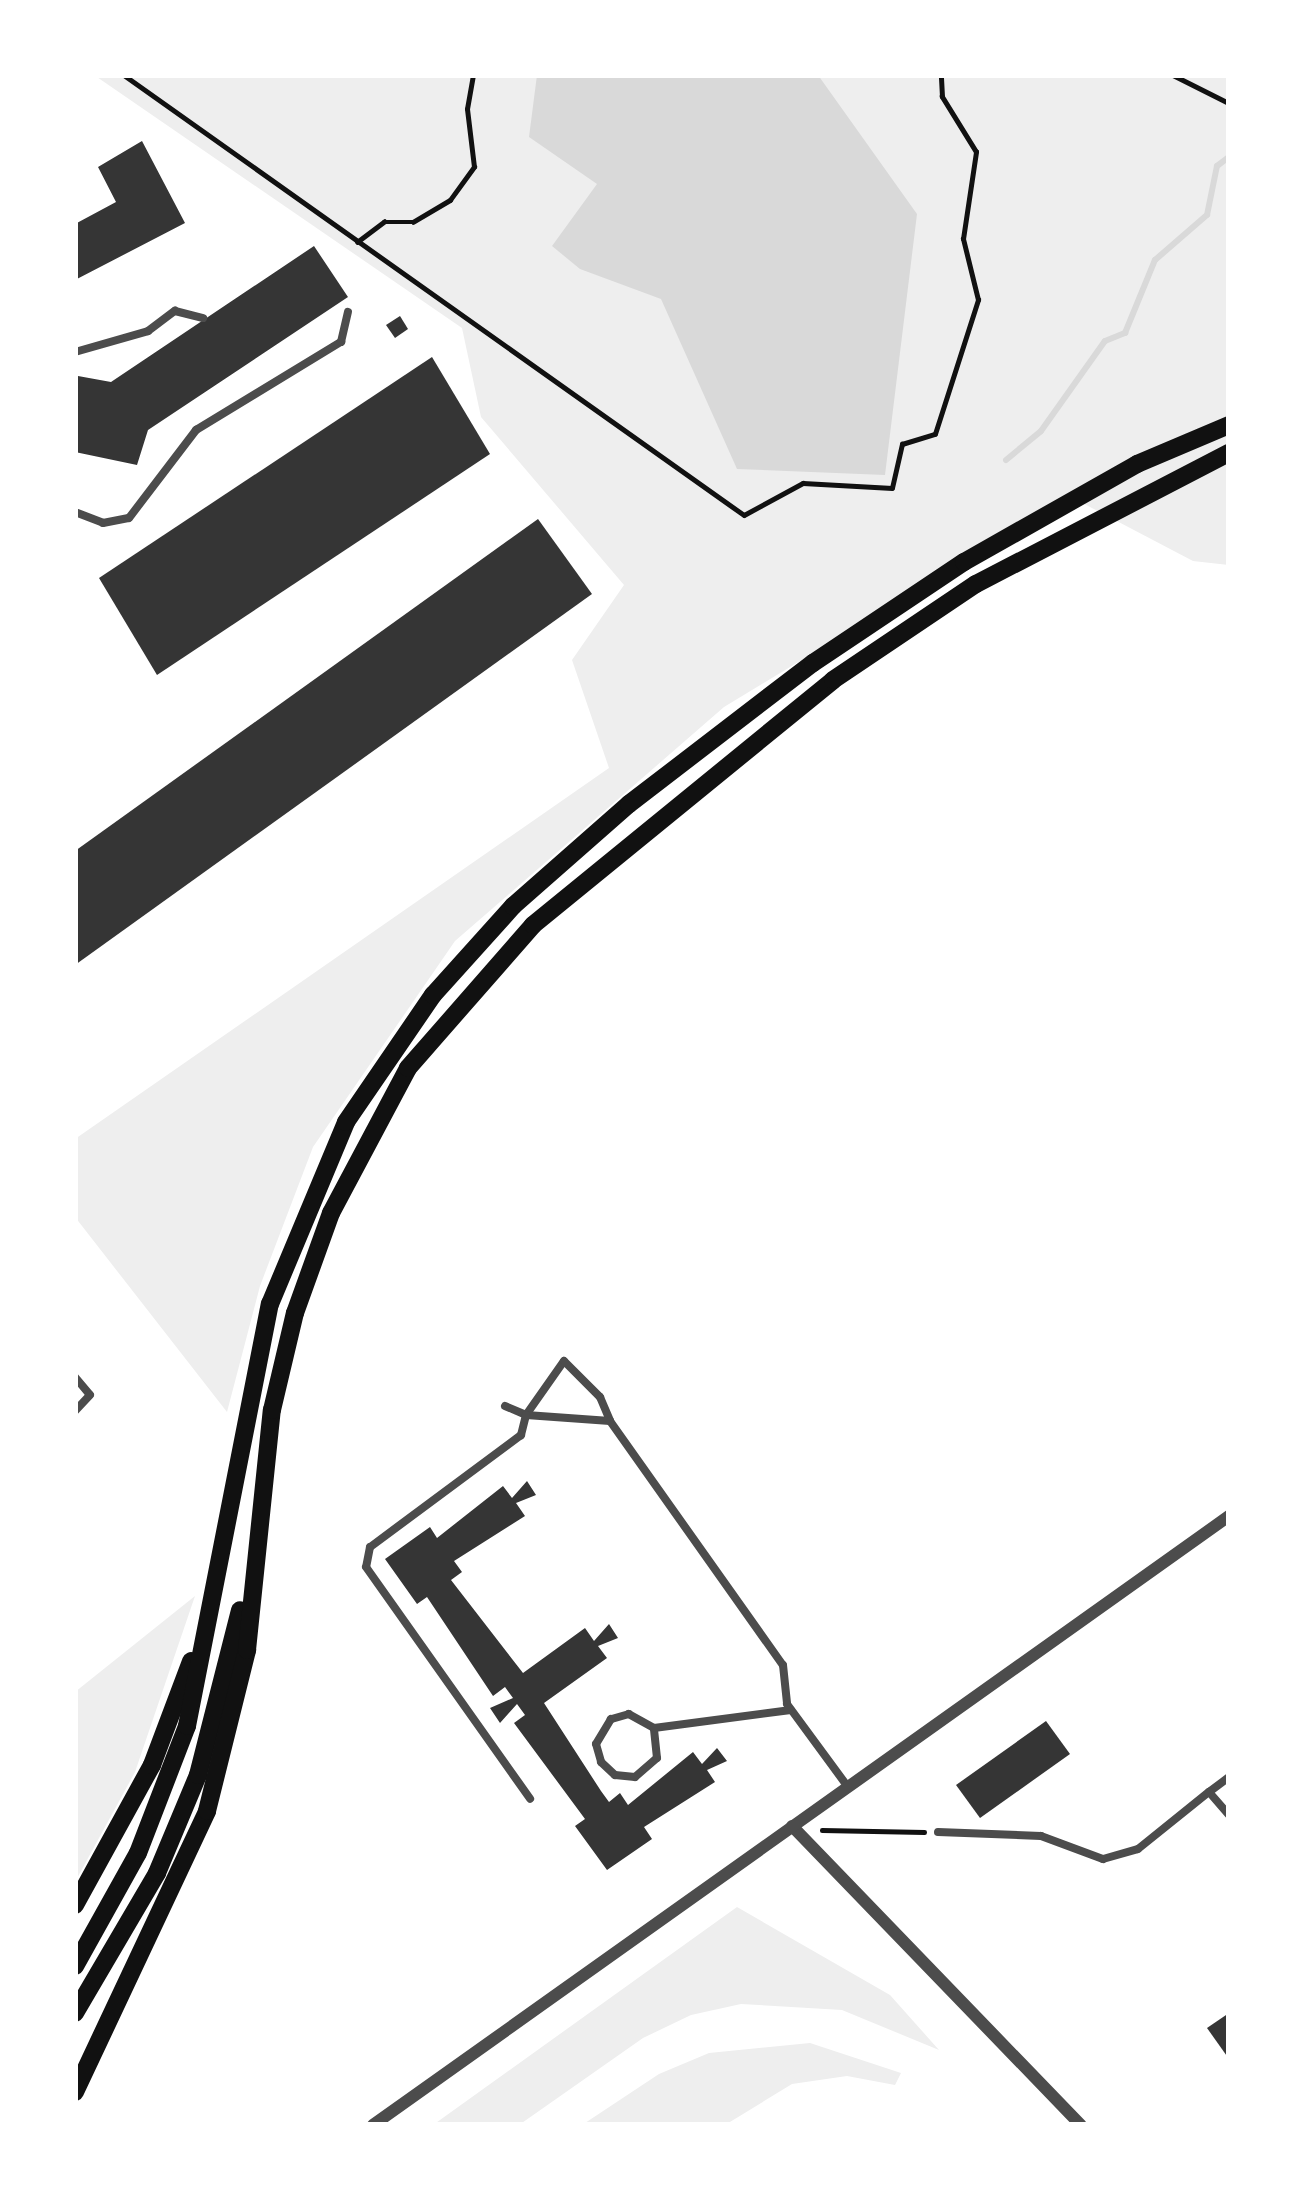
<!DOCTYPE html>
<style>
body{margin:0}
#map{position:relative;width:1304px;height:2200px;overflow:hidden;background:#fff;font-family:"Alegreya Sans",sans-serif}
div>[style]{position:absolute}
.green>*{inset:0;background:#eee}
.water>*{inset:0;background:#d9d9d9}
.stream>*{height:6px;margin:-3px;padding:0 3px;transform-origin:3px;border-radius:3px;background:#d9d9d9}
.building>*{inset:0;background:#353535}
.path>*{height:4.5px;margin:-2.25px;padding:0 2.25px;transform-origin:2.25px;border-radius:2.25px;background:#111}
.service>*{height:8px;margin:-4px;padding:0 4px;transform-origin:4px;border-radius:4px;background:#4c4c4c}
.minor>*{height:12px;margin:-6px;padding:0 6px;transform-origin:6px;border-radius:6px;background:#4c4c4c}
.secondary>*{height:18px;margin:-9px;padding:0 9px;transform-origin:9px;border-radius:9px;background:#111}
span{translate:-50% -50%;white-space:nowrap;text-align:center;line-height:1.15;-webkit-text-stroke:9px #fff;paint-order:stroke}
.frame{position:absolute;inset:0;border:78px solid #fff;pointer-events:none}
</style>
<div id="map">
<div class="green">
<i style="clip-path:polygon(94px 75px,1229px 75px,1229px 565px,1193px 561px,1071px 497px,724px 707px,455px 941px,313px 1147px,260px 1286px,227px 1412px,75px 1217px,75px 1139px,609px 768px,572px 660px,624px 585px,481px 417px,462px 328px)"></i>
<i style="clip-path:polygon(195px 1596px,135px 1772px,75px 1882px,75px 1692px)"></i>
<i style="clip-path:polygon(737px 1907px,890px 1995px,939px 2050px,842px 2010px,741px 2004px,691px 2015px,643px 2038px,519px 2125px,433px 2125px)"></i>
<i style="clip-path:polygon(810px 2043px,901px 2073px,895px 2085px,847px 2076px,792px 2084px,725px 2125px,582px 2125px,659px 2074px,709px 2053px)"></i>
</div>
<div class="water">
<i style="clip-path:polygon(537px 75px,818px 75px,917px 214px,885px 475px,737px 469px,661px 299px,580px 269px,552px 246px,597px 184px,529px 137px)"></i>
</div>
<div class="stream">
<i style="left:1006px;top:460px;width:45px;rotate:-39.6deg"></i>
<i style="left:1041px;top:431px;width:110px;rotate:-54.6deg"></i>
<i style="left:1105px;top:341px;width:22px;rotate:-22deg"></i>
<i style="left:1125px;top:333px;width:79px;rotate:-67.7deg"></i>
<i style="left:1155px;top:260px;width:69px;rotate:-40.9deg"></i>
<i style="left:1207px;top:215px;width:50px;rotate:-78.5deg"></i>
<i style="left:1217px;top:166px;width:15px;rotate:-37deg"></i>
</div>
<div class="building">
<i style="clip-path:polygon(142px 141px,185px 223px,75px 280px,75px 224px,116px 202px,98px 167px)"></i>
<i style="clip-path:polygon(314px 246px,348px 297px,148px 430px,137px 465px,75px 452px,78px 376px,111px 382px)"></i>
<i style="clip-path:polygon(400px 316px,408px 329px,395px 338px,386px 325px)"></i>
<i style="clip-path:polygon(432px 357px,490px 454px,157px 675px,99px 578px)"></i>
<i style="clip-path:polygon(538px 519px,592px 594px,75px 965px,75px 851px)"></i>
<i style="clip-path:polygon(527px 1481px,536px 1495px,516px 1503px,525px 1516px,454px 1561px,462px 1572px,451px 1580px,523px 1673px,585px 1628px,594px 1641px,609px 1624px,618px 1638px,598px 1646px,607px 1658px,544px 1703px,601px 1791px,609px 1802px,620px 1793px,628px 1805px,693px 1752px,702px 1764px,717px 1748px,727px 1761px,707px 1770px,715px 1782px,644px 1827px,652px 1839px,607px 1870px,575px 1826px,585px 1819px,514px 1723px,525px 1715px,517px 1704px,500px 1723px,490px 1708px,513px 1698px,505px 1687px,493px 1696px,427px 1597px,417px 1604px,385px 1559px,430px 1527px,437px 1538px,503px 1486px,512px 1498px)"></i>
<i style="clip-path:polygon(1046px 1721px,1070px 1754px,980px 1818px,956px 1785px)"></i>
<i style="clip-path:polygon(1229px 2013px,1229px 2059px,1207px 2028px)"></i>
</div>
<div class="path">
<i style="left:124px;top:75px;width:760px;rotate:35.36deg"></i>
<i style="left:744px;top:515px;width:67px;rotate:-28.5deg"></i>
<i style="left:803px;top:483px;width:89px;rotate:3.2deg"></i>
<i style="left:892px;top:488px;width:45px;rotate:-77.2deg"></i>
<i style="left:902px;top:444px;width:34px;rotate:-17deg"></i>
<i style="left:935px;top:434px;width:141px;rotate:-72.2deg"></i>
<i style="left:978px;top:300px;width:63px;rotate:-103.8deg"></i>
<i style="left:963px;top:239px;width:88px;rotate:-81.5deg"></i>
<i style="left:976px;top:152px;width:65px;rotate:-121.7deg"></i>
<i style="left:942px;top:97px;width:22px;rotate:-93deg"></i>
<i style="left:1173px;top:75px;width:63px;rotate:26.6deg"></i>
<i style="left:357px;top:242px;width:34px;rotate:-37deg"></i>
<i style="left:384px;top:222px;width:29px"></i>
<i style="left:413px;top:222px;width:43px;rotate:-30.7deg"></i>
<i style="left:450px;top:200px;width:41px;rotate:-54deg"></i>
<i style="left:474px;top:167px;width:58px;rotate:-96.9deg"></i>
<i style="left:467px;top:109px;width:35px;rotate:-80deg"></i>
<i style="left:822px;top:1830px;width:102px;rotate:1.1deg"></i>
</div>
<div class="service">
<i style="left:75px;top:352px;width:76px;rotate:-16deg"></i>
<i style="left:148px;top:331px;width:34px;rotate:-37deg"></i>
<i style="left:175px;top:311px;width:29px;rotate:14deg"></i>
<i style="left:75px;top:512px;width:30px;rotate:21deg"></i>
<i style="left:103px;top:523px;width:26px;rotate:-11deg"></i>
<i style="left:129px;top:518px;width:111px;rotate:-52.7deg"></i>
<i style="left:196px;top:430px;width:170px;rotate:-31.3deg"></i>
<i style="left:341px;top:342px;width:31px;rotate:-77deg"></i>
<i style="left:75px;top:1377px;width:23px;rotate:50deg"></i>
<i style="left:90px;top:1395px;width:22px;rotate:133deg"></i>
<i style="left:505px;top:1406px;width:23px;rotate:23deg"></i>
<i style="left:526px;top:1415px;width:66px;rotate:-54.9deg"></i>
<i style="left:564px;top:1361px;width:51px;rotate:45deg"></i>
<i style="left:600px;top:1397px;width:26px;rotate:67deg"></i>
<i style="left:610px;top:1421px;width:84px;rotate:-175.9deg"></i>
<i style="left:526px;top:1415px;width:21px;rotate:104deg"></i>
<i style="left:521px;top:1435px;width:188px;rotate:143.4deg"></i>
<i style="left:370px;top:1547px;width:20px;rotate:101deg"></i>
<i style="left:366px;top:1567px;width:284px;rotate:54.7deg"></i>
<i style="left:610px;top:1421px;width:299px;rotate:54.7deg"></i>
<i style="left:783px;top:1665px;width:39px;rotate:84deg"></i>
<i style="left:787px;top:1704px;width:103px;rotate:53.7deg"></i>
<i style="left:654px;top:1728px;width:29px;rotate:-151deg"></i>
<i style="left:629px;top:1714px;width:19px;rotate:164deg"></i>
<i style="left:611px;top:1719px;width:29px;rotate:121deg"></i>
<i style="left:596px;top:1744px;width:19px;rotate:74deg"></i>
<i style="left:601px;top:1762px;width:19px;rotate:43deg"></i>
<i style="left:615px;top:1775px;width:20px;rotate:6deg"></i>
<i style="left:635px;top:1777px;width:29px;rotate:-41deg"></i>
<i style="left:657px;top:1758px;width:30px;rotate:-96deg"></i>
<i style="left:654px;top:1728px;width:138px;rotate:-7.5deg"></i>
<i style="left:1229px;top:1777px;width:25px;rotate:143deg"></i>
<i style="left:1209px;top:1792px;width:30px;rotate:49deg"></i>
<i style="left:938px;top:1832px;width:103px;rotate:2.2deg"></i>
<i style="left:1041px;top:1836px;width:66px;rotate:20.4deg"></i>
<i style="left:1103px;top:1859px;width:36px;rotate:-16deg"></i>
<i style="left:1138px;top:1849px;width:91px;rotate:-38.8deg"></i>
</div>
<div class="minor">
<i style="left:792px;top:1826px;width:416px;rotate:46deg"></i>
<i style="left:373px;top:2125px;width:1051px;rotate:-35.43deg"></i>
</div>
<div class="secondary">
<i style="left:75px;top:1905px;width:160px;rotate:-61.2deg"></i>
<i style="left:152px;top:1765px;width:111px;rotate:-69.4deg"></i>
<i style="left:75px;top:1966px;width:129px;rotate:-60.9deg"></i>
<i style="left:138px;top:1853px;width:136px;rotate:-68.9deg"></i>
<i style="left:187px;top:1726px;width:430px;rotate:-78.9deg"></i>
<i style="left:270px;top:1304px;width:197px;rotate:-67.3deg"></i>
<i style="left:346px;top:1122px;width:154px;rotate:-55.6deg"></i>
<i style="left:433px;top:995px;width:120px;rotate:-48deg"></i>
<i style="left:513px;top:906px;width:154px;rotate:-41.3deg"></i>
<i style="left:629px;top:804px;width:232px;rotate:-37.5deg"></i>
<i style="left:813px;top:663px;width:182px;rotate:-33.8deg"></i>
<i style="left:964px;top:562px;width:199px;rotate:-29.5deg"></i>
<i style="left:1137px;top:464px;width:100px;rotate:-23deg"></i>
<i style="left:75px;top:2013px;width:162px;rotate:-59.6deg"></i>
<i style="left:157px;top:1873px;width:106px;rotate:-67.3deg"></i>
<i style="left:198px;top:1775px;width:170px;rotate:-75.7deg"></i>
<i style="left:75px;top:2092px;width:310px;rotate:-64.8deg"></i>
<i style="left:207px;top:1811px;width:166px;rotate:-76deg"></i>
<i style="left:247px;top:1650px;width:241px;rotate:-84.1deg"></i>
<i style="left:272px;top:1410px;width:100px;rotate:-76.7deg"></i>
<i style="left:295px;top:1313px;width:106px;rotate:-70.2deg"></i>
<i style="left:331px;top:1213px;width:164px;rotate:-62deg"></i>
<i style="left:408px;top:1068px;width:190px;rotate:-48.8deg"></i>
<i style="left:533px;top:925px;width:387px;rotate:-39.2deg"></i>
<i style="left:833px;top:680px;width:172px;rotate:-33.9deg"></i>
<i style="left:976px;top:584px;width:285px;rotate:-27.4deg"></i>
</div>
<div class="frame"></div>
</div>
